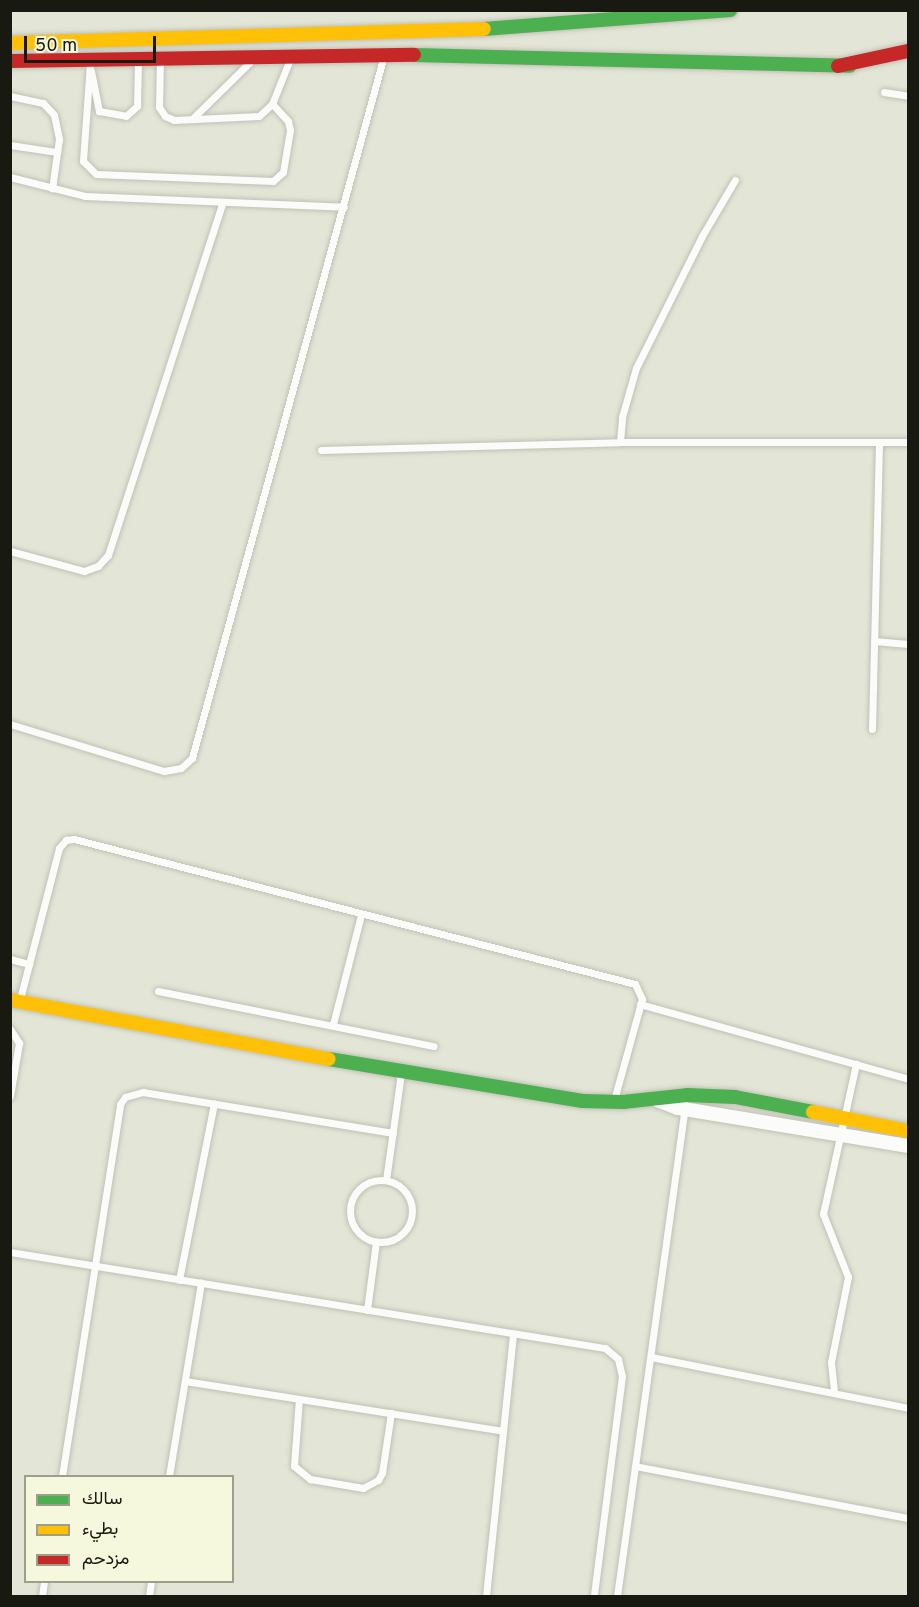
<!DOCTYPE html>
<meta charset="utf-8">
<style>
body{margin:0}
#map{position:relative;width:919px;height:1607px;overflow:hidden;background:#e3e5d6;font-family:Overpass,Vazirmatn,sans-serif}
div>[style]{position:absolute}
.roads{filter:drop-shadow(0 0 2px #c0c1b5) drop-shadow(0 0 2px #c0c1b5)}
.lane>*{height:7px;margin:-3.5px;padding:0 3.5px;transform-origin:3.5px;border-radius:3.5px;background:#fbfbf9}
.lane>.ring{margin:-3.5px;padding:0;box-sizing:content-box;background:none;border:7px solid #fbfbf9;border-radius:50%}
.street>*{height:14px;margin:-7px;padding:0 7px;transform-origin:7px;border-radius:7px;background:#fbfbf9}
.fast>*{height:14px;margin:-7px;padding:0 7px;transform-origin:7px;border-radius:7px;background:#4caf50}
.slow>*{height:14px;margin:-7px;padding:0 7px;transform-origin:7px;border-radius:7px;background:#ffc107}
.jam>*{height:14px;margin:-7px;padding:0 7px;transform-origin:7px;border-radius:7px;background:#c62828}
span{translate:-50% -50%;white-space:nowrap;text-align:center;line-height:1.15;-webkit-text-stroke:5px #f5f8dd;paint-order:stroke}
.frame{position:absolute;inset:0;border:12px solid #181910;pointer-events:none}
.legend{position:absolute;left:24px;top:1475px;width:210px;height:108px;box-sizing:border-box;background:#f5f8dd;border:2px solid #9d9f8b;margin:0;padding:8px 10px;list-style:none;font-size:18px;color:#181910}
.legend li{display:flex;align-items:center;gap:12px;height:30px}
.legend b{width:30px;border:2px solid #9d9f8b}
.scale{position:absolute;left:24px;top:36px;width:132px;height:27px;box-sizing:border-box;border:3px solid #181910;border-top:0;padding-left:8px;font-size:18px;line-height:21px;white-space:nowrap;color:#181910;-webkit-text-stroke:4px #f5f8dd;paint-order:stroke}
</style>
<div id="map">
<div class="roads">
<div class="lane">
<i style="left:160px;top:60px;width:47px;rotate:91.2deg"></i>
<i style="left:159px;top:107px;width:11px;rotate:56deg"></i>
<i style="left:165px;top:116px;width:10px;rotate:24deg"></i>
<i style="left:174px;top:120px;width:85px;rotate:-2.7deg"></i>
<i style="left:259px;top:116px;width:18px;rotate:-43deg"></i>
<i style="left:272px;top:104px;width:48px;rotate:-68.2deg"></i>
<i style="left:90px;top:63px;width:98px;rotate:94.1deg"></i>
<i style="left:83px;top:161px;width:18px;rotate:45deg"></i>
<i style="left:96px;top:174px;width:177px;rotate:2.3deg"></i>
<i style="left:273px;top:181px;width:13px;rotate:-42deg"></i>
<i style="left:283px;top:172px;width:43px;rotate:-80.5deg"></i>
<i style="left:290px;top:130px;width:9px;rotate:-103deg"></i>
<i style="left:288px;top:121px;width:23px;rotate:-133deg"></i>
<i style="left:91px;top:71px;width:41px;rotate:78.7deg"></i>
<i style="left:99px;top:111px;width:27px;rotate:10deg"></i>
<i style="left:126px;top:116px;width:15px;rotate:-42deg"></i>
<i style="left:137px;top:106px;width:44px;rotate:-88.7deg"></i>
<i style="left:884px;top:92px;width:24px;rotate:9deg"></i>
<i style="left:10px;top:96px;width:34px;rotate:12deg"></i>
<i style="left:43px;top:103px;width:16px;rotate:47deg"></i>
<i style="left:54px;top:115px;width:25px;rotate:78deg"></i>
<i style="left:59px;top:139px;width:50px;rotate:98deg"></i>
<i style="left:192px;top:119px;width:81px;rotate:-44.5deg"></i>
<i style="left:10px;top:145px;width:48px;rotate:8.5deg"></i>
<i style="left:10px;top:177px;width:77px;rotate:14.2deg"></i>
<i style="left:85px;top:196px;width:259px;rotate:2.4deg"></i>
<i style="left:620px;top:442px;width:25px;rotate:-85deg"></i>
<i style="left:622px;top:417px;width:51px;rotate:-74.1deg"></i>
<i style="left:636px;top:368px;width:148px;rotate:-63.4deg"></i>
<i style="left:702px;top:236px;width:65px;rotate:-59.5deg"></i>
<i style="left:321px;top:450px;width:299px;rotate:-1.5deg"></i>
<i style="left:620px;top:442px;width:288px"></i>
<i style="left:10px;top:551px;width:77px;rotate:15.1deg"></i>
<i style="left:84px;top:571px;width:15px;rotate:-20deg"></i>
<i style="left:98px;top:566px;width:15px;rotate:-48deg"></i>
<i style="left:108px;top:555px;width:371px;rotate:-72deg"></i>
<i style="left:874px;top:641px;width:34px;rotate:5deg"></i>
<i style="left:10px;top:724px;width:161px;rotate:17deg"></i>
<i style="left:164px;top:771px;width:17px;rotate:-10deg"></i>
<i style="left:181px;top:768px;width:15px;rotate:-42deg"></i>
<i style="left:192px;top:758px;width:729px;rotate:-74.72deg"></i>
<i style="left:872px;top:729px;width:287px;rotate:-88.6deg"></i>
<i style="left:10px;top:959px;width:20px;rotate:15deg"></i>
<i style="left:158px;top:991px;width:281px;rotate:11.3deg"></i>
<i style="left:20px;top:999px;width:156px;rotate:-75.5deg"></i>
<i style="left:59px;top:848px;width:11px;rotate:-49deg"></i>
<i style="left:66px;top:840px;width:8px;rotate:-7deg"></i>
<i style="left:74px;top:839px;width:579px;rotate:14.49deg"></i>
<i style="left:635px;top:984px;width:17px;rotate:65deg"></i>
<i style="left:642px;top:999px;width:105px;rotate:105.5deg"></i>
<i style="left:640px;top:1004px;width:278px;rotate:15.6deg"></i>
<i style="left:333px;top:1024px;width:113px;rotate:-75.6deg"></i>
<i style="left:10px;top:1029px;width:17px;rotate:57deg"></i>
<i style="left:19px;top:1043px;width:54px;rotate:99.6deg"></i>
<i class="ring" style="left:350px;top:1180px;width:55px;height:55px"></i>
<i style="left:386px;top:1180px;width:108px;rotate:-82deg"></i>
<i style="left:10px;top:1252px;width:603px;rotate:9.17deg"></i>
<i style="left:605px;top:1348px;width:17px;rotate:40deg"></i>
<i style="left:618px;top:1359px;width:17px;rotate:77deg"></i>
<i style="left:622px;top:1376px;width:222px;rotate:97.3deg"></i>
<i style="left:179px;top:1280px;width:180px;rotate:-78.8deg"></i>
<i style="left:367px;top:1310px;width:69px;rotate:-82.5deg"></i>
<i style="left:651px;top:1357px;width:262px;rotate:11.2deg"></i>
<i style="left:185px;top:1381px;width:322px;rotate:8.9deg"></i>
<i style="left:834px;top:1391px;width:29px;rotate:-96deg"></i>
<i style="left:831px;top:1362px;width:87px;rotate:-78.7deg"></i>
<i style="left:848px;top:1277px;width:68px;rotate:-111.6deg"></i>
<i style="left:823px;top:1214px;width:154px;rotate:-77.6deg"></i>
<i style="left:299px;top:1399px;width:67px;rotate:94.3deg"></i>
<i style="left:294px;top:1466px;width:21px;rotate:39deg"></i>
<i style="left:310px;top:1479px;width:54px;rotate:9.6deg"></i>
<i style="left:363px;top:1488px;width:17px;rotate:-28deg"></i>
<i style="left:378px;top:1480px;width:8px;rotate:-60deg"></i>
<i style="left:382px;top:1473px;width:61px;rotate:-81.5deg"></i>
<i style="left:635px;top:1466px;width:278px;rotate:10.8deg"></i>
<i style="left:62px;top:1476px;width:376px;rotate:-81.1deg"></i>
<i style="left:120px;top:1104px;width:9px;rotate:-54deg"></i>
<i style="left:125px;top:1097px;width:19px;rotate:-16deg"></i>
<i style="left:143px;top:1092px;width:253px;rotate:9.3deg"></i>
<i style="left:169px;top:1476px;width:196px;rotate:-80.6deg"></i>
<i style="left:42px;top:1596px;width:14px;rotate:-82deg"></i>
<i style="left:149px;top:1596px;width:14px;rotate:-82deg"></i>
<i style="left:486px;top:1596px;width:264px;rotate:-84.1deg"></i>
<i style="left:617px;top:1596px;width:493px;rotate:-82.1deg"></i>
</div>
<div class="street">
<i style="left:657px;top:1100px;width:22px;rotate:21deg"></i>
<i style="left:678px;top:1108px;width:233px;rotate:9.4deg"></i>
</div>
<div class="fast">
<i style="left:484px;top:29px;width:247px;rotate:-4.4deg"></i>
<i style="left:414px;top:55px;width:436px;rotate:1.4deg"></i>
<i style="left:329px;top:1059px;width:257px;rotate:9.4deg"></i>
<i style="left:583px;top:1101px;width:40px;rotate:1.4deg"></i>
<i style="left:623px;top:1102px;width:64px;rotate:-6.2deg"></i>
<i style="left:687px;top:1095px;width:48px;rotate:2.4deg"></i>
<i style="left:735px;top:1097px;width:79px;rotate:10.9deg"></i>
</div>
<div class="slow">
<i style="left:10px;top:43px;width:474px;rotate:-1.7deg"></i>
<i style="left:10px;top:1000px;width:324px;rotate:10.5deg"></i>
<i style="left:813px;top:1112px;width:97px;rotate:11.3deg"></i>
</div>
<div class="jam">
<i style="left:10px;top:61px;width:404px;rotate:-0.9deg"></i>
<i style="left:838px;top:66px;width:72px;rotate:-12.1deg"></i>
</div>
</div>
<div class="frame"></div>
<ul class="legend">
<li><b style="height:8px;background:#4caf50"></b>سالك</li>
<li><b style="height:8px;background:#ffc107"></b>بطيء</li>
<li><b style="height:8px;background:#c62828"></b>مزدحم</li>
</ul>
<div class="scale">50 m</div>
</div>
